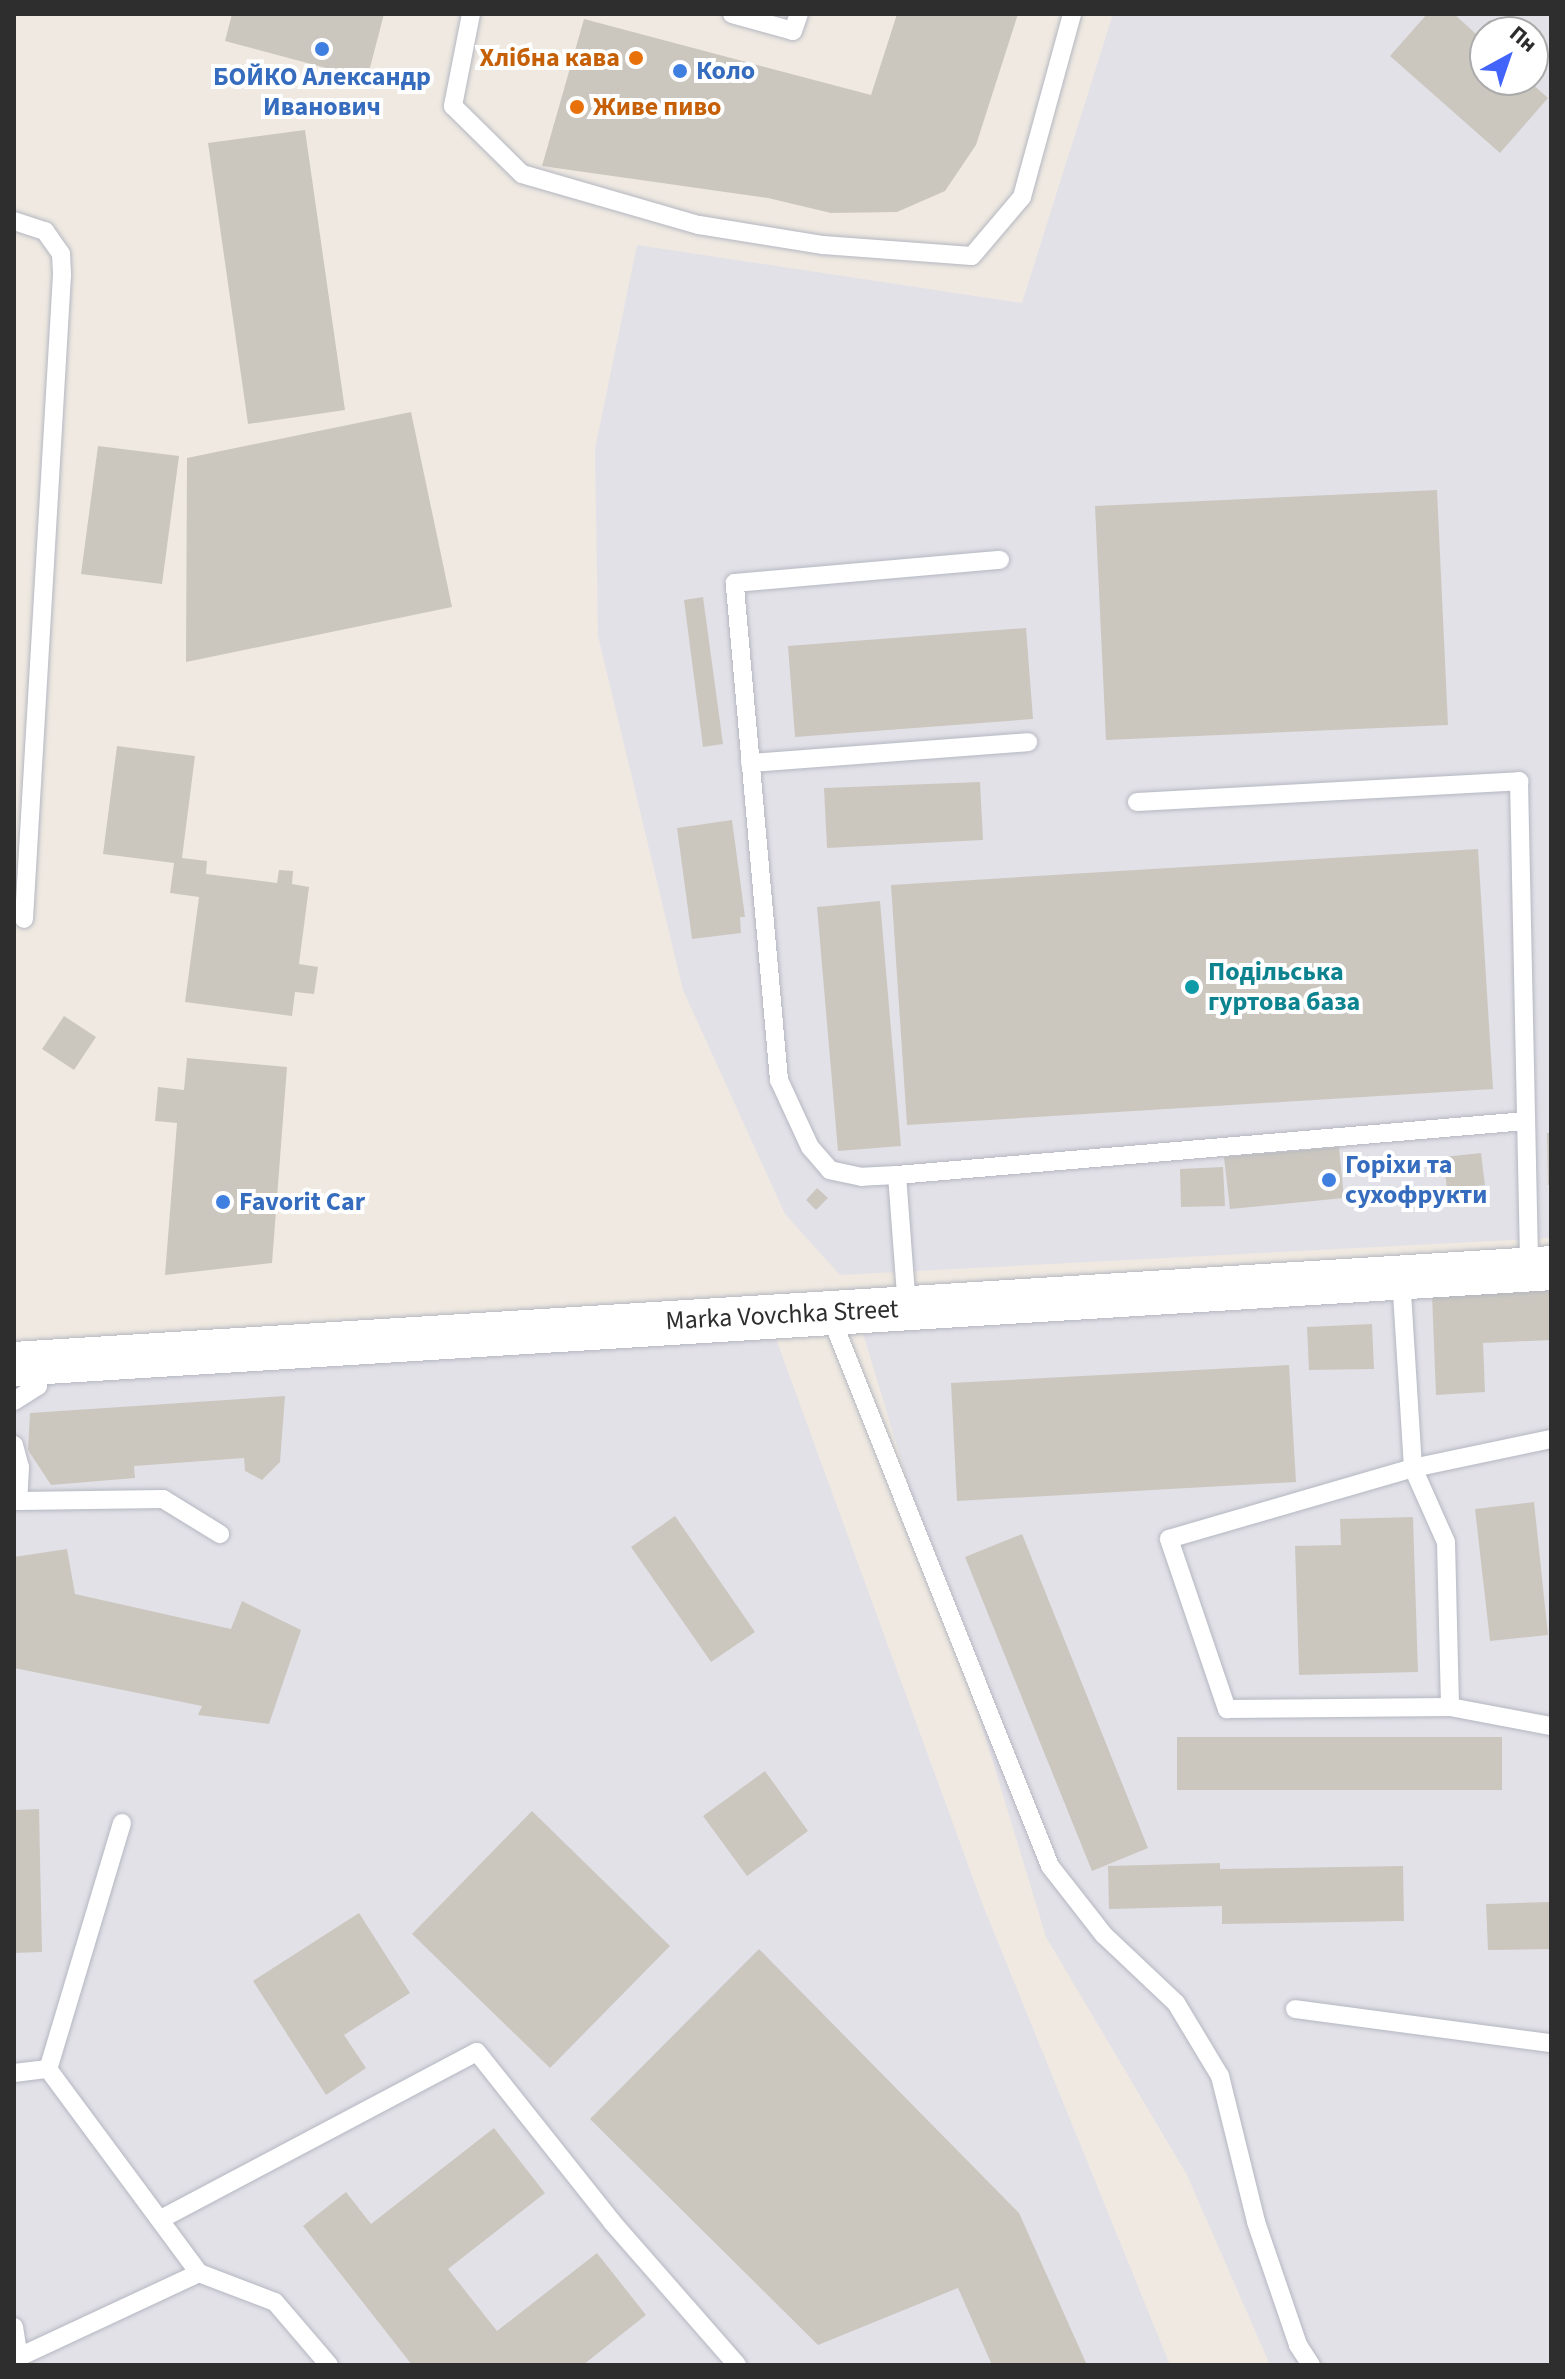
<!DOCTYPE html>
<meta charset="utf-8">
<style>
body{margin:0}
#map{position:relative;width:1565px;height:2379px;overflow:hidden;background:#efe9e1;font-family:"Source Sans 3",sans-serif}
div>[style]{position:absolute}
.industrial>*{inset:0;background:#e3e1e8}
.building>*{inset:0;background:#cbc7bf}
.roads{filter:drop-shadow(0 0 2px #b4b7c1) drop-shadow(0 0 2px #b4b7c1)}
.lane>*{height:18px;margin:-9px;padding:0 9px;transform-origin:9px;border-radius:9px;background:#fff}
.secondary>*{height:44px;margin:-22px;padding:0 22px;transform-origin:22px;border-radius:22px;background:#fff}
.dots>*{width:22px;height:22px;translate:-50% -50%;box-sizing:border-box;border:4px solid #fff;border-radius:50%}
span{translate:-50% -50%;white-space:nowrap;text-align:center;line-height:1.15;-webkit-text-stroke:8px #fff;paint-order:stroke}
.food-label{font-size:26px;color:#c56008;font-weight:700}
.right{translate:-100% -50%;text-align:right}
.left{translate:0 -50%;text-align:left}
.shop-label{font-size:26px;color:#366cbe;font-weight:700}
.culture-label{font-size:26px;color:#0d838f;font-weight:700}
.street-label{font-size:26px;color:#2e2e2e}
.frame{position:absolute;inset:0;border:16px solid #2e2e2e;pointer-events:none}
.north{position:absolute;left:1469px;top:16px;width:80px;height:80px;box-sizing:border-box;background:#fff;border:2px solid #ababab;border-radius:50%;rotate:40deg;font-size:22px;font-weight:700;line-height:32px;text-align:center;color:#2e2e2e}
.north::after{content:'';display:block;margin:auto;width:28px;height:36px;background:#4264fb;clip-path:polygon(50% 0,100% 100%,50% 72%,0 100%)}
</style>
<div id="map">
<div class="industrial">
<i style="clip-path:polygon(evenodd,1113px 14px,1551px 14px,1551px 1238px,840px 1275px,785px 1214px,683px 990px,598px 636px,595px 449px,637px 245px,1022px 303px,1113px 14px,1485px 32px,1533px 32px,1533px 80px,1485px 80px,1485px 32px)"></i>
<i style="clip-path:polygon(1551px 1290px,1551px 2365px,1270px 2365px,1187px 2175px,1046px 1937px,861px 1327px)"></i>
<i style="clip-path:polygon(772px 1328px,982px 1903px,1170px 2365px,14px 2365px,14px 1373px)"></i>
</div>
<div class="building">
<i style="clip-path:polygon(232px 14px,384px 14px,367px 79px,225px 41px)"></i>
<i style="clip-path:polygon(897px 14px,1018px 14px,976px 145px,945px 191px,897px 212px,831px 213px,768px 198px,542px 166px,584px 19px,871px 95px)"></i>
<i style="clip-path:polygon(1427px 14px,1454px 14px,1485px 42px,1485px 80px,1528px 80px,1548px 98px,1500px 153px,1390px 56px)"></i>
<i style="clip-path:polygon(305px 130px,345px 410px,248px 424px,208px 143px)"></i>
<i style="clip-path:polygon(411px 412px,452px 607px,186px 662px,187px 458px)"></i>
<i style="clip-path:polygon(98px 446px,179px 456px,162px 584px,81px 574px)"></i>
<i style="clip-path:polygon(1437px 490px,1448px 725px,1106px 740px,1095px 506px)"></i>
<i style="clip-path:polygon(703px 597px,723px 744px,703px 747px,684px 600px)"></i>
<i style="clip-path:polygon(1026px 628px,1033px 719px,795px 737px,788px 646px)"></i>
<i style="clip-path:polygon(117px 746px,195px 756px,182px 858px,207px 861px,206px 874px,277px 883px,279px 870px,293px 871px,292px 884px,309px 887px,299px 964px,318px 967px,314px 994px,295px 992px,292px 1016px,185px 1002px,199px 897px,170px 893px,174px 863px,103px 854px)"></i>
<i style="clip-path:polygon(980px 782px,983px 840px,827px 848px,824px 788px)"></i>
<i style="clip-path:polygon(732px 820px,745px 917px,740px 917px,741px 933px,692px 939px,677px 828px)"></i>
<i style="clip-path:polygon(1478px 849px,1493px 1089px,907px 1125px,891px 885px)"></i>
<i style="clip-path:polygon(880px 901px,901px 1146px,838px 1151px,817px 907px)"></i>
<i style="clip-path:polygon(64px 1016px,96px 1037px,74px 1070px,42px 1049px)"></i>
<i style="clip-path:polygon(187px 1058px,287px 1067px,272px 1263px,165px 1275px,177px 1123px,155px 1121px,158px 1087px,184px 1090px)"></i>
<i style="clip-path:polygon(1547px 1133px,1551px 1133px,1551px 1185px,1548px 1185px)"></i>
<i style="clip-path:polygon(1339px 1147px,1344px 1198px,1230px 1209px,1224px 1157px)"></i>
<i style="clip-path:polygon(1481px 1153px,1485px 1185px,1447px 1189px,1443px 1157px)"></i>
<i style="clip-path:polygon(1223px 1167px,1225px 1206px,1181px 1207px,1180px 1169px)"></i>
<i style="clip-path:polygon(817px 1188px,828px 1198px,816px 1210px,806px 1200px)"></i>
<i style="clip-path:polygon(1551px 1290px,1551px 1340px,1483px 1343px,1485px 1392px,1436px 1395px,1432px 1295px)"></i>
<i style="clip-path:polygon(1372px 1324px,1374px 1369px,1309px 1370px,1307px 1327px)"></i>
<i style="clip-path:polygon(1289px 1365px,1296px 1482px,957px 1501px,951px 1383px)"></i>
<i style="clip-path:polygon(285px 1396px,280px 1462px,262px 1480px,245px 1471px,244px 1458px,134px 1466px,135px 1478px,51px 1485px,28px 1450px,30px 1413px)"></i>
<i style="clip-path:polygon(1534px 1502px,1548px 1635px,1490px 1641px,1475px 1509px)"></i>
<i style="clip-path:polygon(675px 1516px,755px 1632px,711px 1662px,631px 1547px)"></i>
<i style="clip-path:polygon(1413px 1517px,1418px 1672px,1299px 1675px,1295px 1546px,1341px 1545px,1340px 1519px)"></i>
<i style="clip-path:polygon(1022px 1534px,1148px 1848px,1092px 1871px,965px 1557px)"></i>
<i style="clip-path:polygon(67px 1549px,75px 1594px,231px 1629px,242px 1601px,301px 1630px,269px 1724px,198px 1715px,202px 1706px,14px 1668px,14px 1557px)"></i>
<i style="clip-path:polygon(1177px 1737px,1502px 1737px,1502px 1790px,1177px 1790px)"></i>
<i style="clip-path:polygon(765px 1771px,808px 1831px,747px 1876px,703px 1816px)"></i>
<i style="clip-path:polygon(39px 1809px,42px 1952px,14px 1953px,14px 1810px)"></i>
<i style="clip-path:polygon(532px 1811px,670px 1946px,550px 2068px,412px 1934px)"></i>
<i style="clip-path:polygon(1220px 1863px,1220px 1869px,1403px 1866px,1404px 1921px,1222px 1924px,1222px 1906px,1109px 1909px,1108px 1866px)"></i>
<i style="clip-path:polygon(1551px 1902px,1551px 1949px,1488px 1950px,1486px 1904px)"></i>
<i style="clip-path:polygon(359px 1913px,410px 1993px,344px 2035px,366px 2068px,326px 2095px,253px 1981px)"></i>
<i style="clip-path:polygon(759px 1949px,1019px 2213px,1087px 2365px,992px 2365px,958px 2288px,818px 2345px,590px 2119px)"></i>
<i style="clip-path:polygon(494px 2128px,545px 2193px,448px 2269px,497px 2331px,597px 2253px,646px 2315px,583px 2365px,412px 2365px,303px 2226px,346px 2192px,371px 2224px)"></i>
</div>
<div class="roads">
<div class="lane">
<i style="left:471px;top:14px;width:94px;rotate:101.1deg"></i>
<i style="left:453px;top:106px;width:97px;rotate:44.6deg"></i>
<i style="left:522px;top:174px;width:184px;rotate:16.1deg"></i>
<i style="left:699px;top:225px;width:126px;rotate:9.2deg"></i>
<i style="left:823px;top:245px;width:149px;rotate:4.2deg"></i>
<i style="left:972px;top:256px;width:77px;rotate:-49.7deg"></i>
<i style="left:1022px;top:197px;width:190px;rotate:-74.7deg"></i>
<i style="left:732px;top:14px;width:63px;rotate:15.6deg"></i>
<i style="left:793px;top:31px;width:18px;rotate:-71deg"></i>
<i style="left:14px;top:221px;width:33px;rotate:18deg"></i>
<i style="left:45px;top:231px;width:28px;rotate:55deg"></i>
<i style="left:61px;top:254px;width:21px;rotate:87deg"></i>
<i style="left:62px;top:275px;width:645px;rotate:93.38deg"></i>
<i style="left:750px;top:763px;width:279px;rotate:-4.3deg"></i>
<i style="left:1137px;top:802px;width:383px;rotate:-3.1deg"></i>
<i style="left:1519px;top:781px;width:488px;rotate:88.8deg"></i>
<i style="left:897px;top:1175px;width:631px;rotate:-4.91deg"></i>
<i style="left:1401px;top:1277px;width:191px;rotate:86.4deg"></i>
<i style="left:1413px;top:1468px;width:81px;rotate:66deg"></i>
<i style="left:1446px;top:1542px;width:165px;rotate:88.6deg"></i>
<i style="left:907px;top:1308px;width:133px;rotate:-94.3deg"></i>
<i style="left:897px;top:1175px;width:35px;rotate:177deg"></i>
<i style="left:862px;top:1177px;width:33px;rotate:-168deg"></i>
<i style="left:830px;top:1170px;width:30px;rotate:-131deg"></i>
<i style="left:810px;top:1147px;width:74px;rotate:-114.8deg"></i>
<i style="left:779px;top:1080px;width:499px;rotate:-95.1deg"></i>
<i style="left:735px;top:583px;width:266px;rotate:-5deg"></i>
<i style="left:829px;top:1312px;width:596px;rotate:68.25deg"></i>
<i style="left:1050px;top:1866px;width:88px;rotate:52deg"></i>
<i style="left:1104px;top:1935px;width:99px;rotate:43.4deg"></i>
<i style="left:1176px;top:2003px;width:85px;rotate:58.9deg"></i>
<i style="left:1220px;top:2076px;width:150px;rotate:76.1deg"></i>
<i style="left:1256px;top:2222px;width:130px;rotate:71.1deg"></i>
<i style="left:1298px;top:2345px;width:24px;rotate:57deg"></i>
<i style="left:14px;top:1401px;width:28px;rotate:-32deg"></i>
<i style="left:38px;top:1386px;width:24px;rotate:-92deg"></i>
<i style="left:1551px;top:1439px;width:141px;rotate:168.1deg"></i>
<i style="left:1413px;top:1468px;width:254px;rotate:163.8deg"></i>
<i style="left:1169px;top:1539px;width:180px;rotate:71.2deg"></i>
<i style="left:1227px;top:1709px;width:223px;rotate:-0.5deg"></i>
<i style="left:1450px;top:1707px;width:103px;rotate:10.7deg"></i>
<i style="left:14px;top:1445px;width:23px;rotate:75deg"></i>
<i style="left:20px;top:1467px;width:34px;rotate:93deg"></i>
<i style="left:18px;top:1501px;width:145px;rotate:-0.8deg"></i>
<i style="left:163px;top:1499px;width:67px;rotate:31.6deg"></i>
<i style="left:122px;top:1823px;width:257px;rotate:106.7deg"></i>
<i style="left:48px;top:2069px;width:254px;rotate:53.5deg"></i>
<i style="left:199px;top:2273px;width:81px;rotate:20.9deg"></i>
<i style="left:275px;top:2302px;width:83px;rotate:49.4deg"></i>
<i style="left:1295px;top:2009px;width:258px;rotate:7.6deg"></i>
<i style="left:14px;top:2073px;width:34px;rotate:-7deg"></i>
<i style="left:161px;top:2219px;width:357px;rotate:-27.9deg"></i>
<i style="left:477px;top:2052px;width:217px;rotate:51.5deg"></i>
<i style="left:612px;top:2222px;width:190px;rotate:48.8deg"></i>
<i style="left:14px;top:2327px;width:30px;rotate:81deg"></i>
<i style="left:19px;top:2357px;width:199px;rotate:-25deg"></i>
</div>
<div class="secondary">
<i style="left:14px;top:1364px;width:1540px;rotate:-3.57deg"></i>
</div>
</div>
<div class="dots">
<i style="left:322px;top:49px;background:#3f7fe0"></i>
<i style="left:636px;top:58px;background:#e8710a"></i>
<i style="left:680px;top:71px;background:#3f7fe0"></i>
<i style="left:577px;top:107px;background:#e8710a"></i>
<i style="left:1192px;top:987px;background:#0f9aa8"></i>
<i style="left:1329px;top:1180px;background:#3f7fe0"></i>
<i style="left:223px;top:1202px;background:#3f7fe0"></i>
</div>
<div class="food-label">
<span class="right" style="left:620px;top:58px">Хлібна кава</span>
<span class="left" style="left:593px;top:107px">Живе пиво</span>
</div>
<div class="shop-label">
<span class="left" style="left:696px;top:71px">Коло</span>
<span style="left:322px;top:92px">БОЙКО Александр<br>Иванович</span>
<span class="left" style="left:1345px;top:1180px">Горіхи та<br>сухофрукти</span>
<span class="left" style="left:239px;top:1202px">Favorit Car</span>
</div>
<div class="culture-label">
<span class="left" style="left:1208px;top:987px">Подільська<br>гуртова база</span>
</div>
<div class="street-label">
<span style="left:782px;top:1315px;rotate:-3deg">Marka Vovchka Street</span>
</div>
<div class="frame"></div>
<div class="north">Пн</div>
</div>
